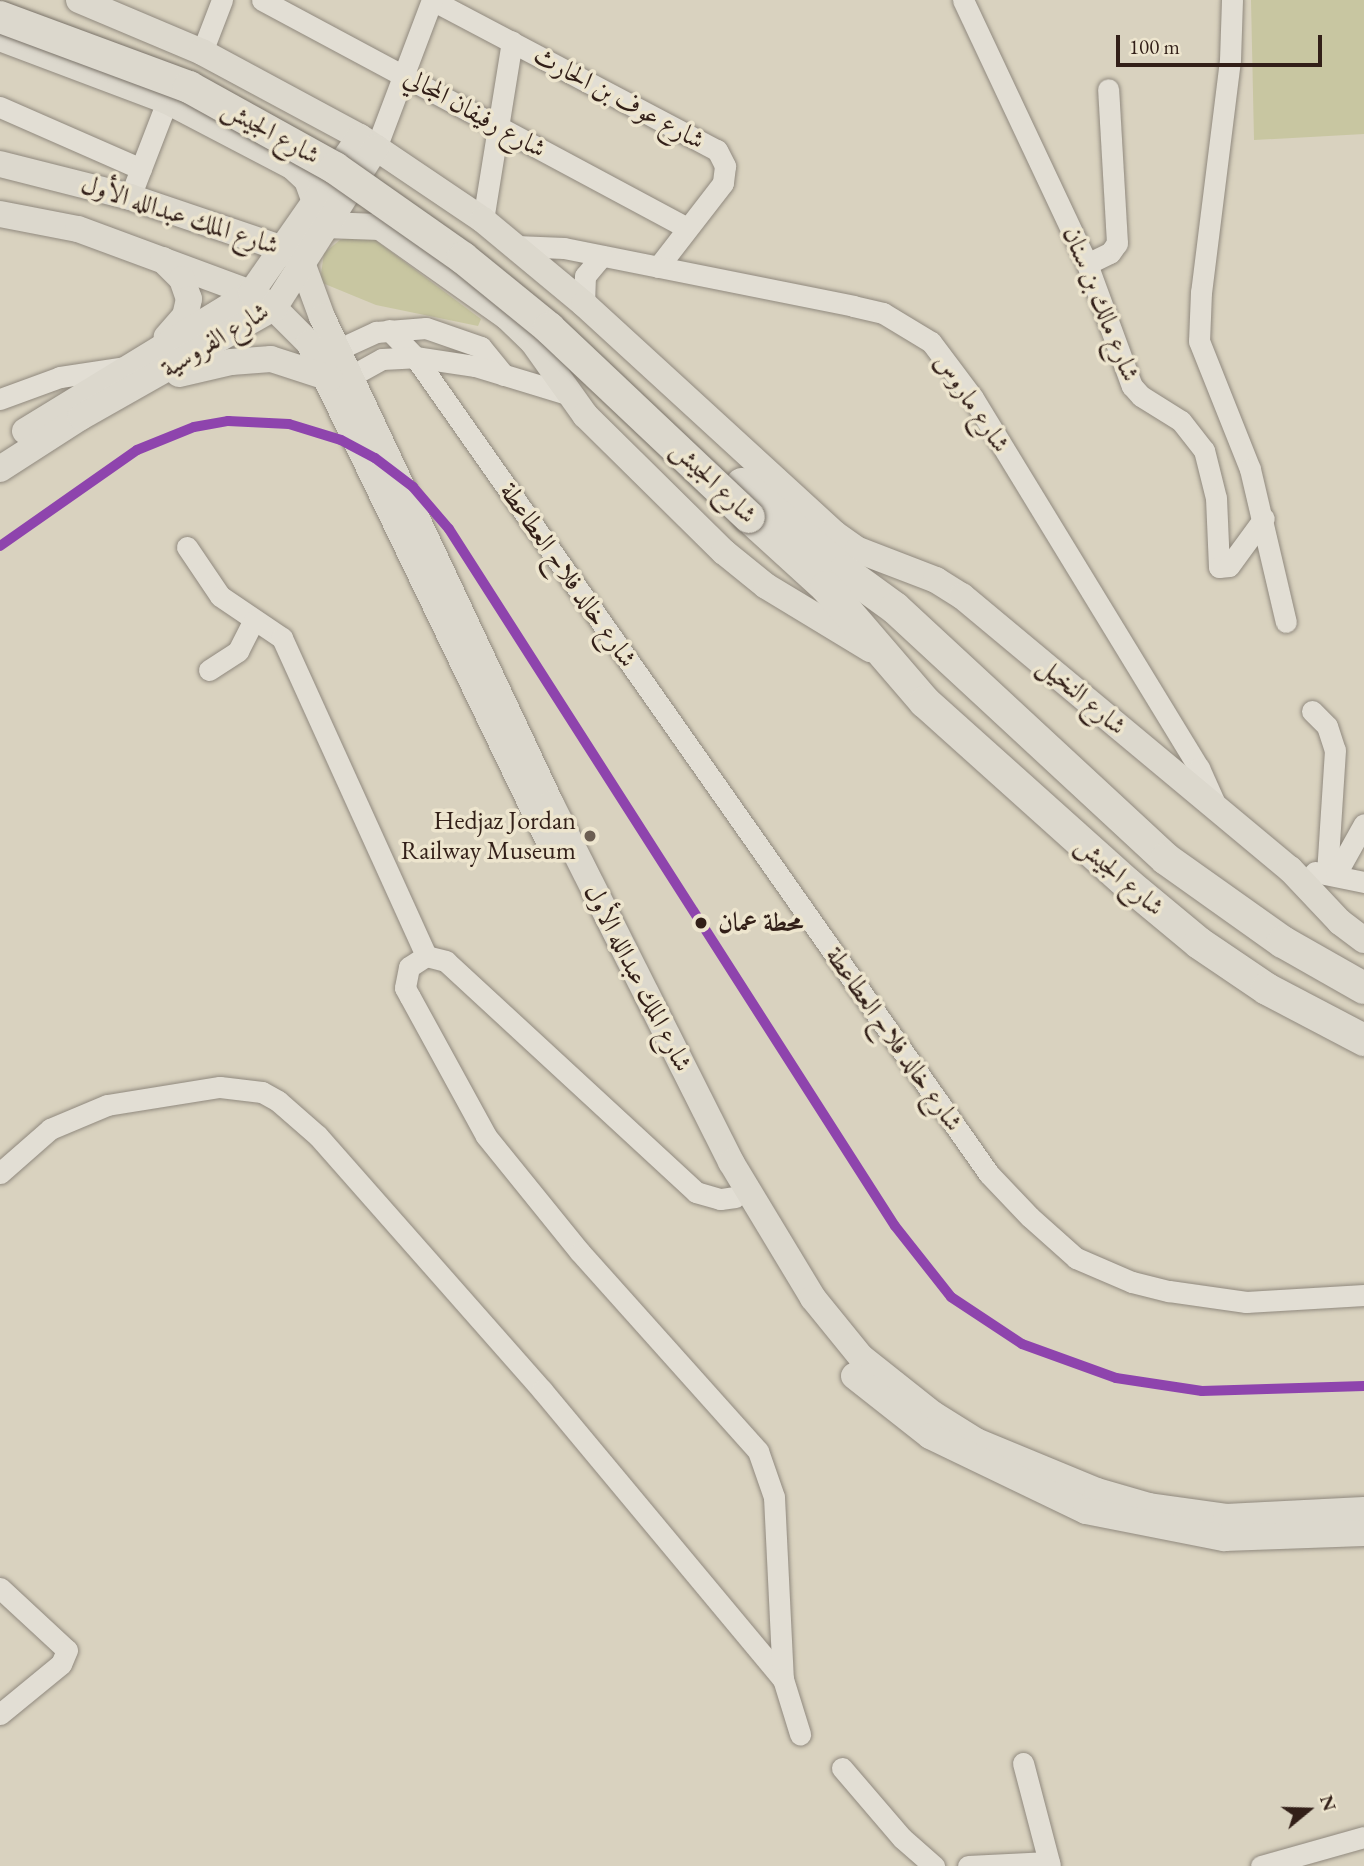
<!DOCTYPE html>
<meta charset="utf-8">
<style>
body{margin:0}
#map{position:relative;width:1364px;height:1866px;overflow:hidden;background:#d9d2bf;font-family:"EB Garamond",Amiri,serif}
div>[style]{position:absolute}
.green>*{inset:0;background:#c8c6a1}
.roads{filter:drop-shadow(0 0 2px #90897e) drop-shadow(0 0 2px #90897e)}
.minor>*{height:21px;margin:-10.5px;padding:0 10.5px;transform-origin:10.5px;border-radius:10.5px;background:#e2ded4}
.major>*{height:26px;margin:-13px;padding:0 13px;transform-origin:13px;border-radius:13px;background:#dcd8cd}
.highway>*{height:32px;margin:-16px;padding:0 16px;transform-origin:16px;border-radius:16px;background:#dcd8cd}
.bridges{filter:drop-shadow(0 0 2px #797268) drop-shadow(0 0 2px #797268)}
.highway-bridge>*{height:32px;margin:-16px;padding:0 16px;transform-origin:16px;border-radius:16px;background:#dcd8cd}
.rail-1>*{height:10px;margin:-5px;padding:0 5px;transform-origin:5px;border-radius:5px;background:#8e44ad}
.dots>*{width:19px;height:19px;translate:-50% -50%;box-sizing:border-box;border:4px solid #ede5ce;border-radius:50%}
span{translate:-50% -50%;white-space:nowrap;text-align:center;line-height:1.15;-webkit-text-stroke:7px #ede5ce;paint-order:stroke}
.street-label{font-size:26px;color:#321f18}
.poi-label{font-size:26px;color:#321f18}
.right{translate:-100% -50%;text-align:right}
.stop-label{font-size:26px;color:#321f18;font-weight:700}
.left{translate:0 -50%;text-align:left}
.north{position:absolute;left:1273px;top:1775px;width:70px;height:70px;-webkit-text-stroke:5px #ede5ce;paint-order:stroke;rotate:71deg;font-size:19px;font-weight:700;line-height:28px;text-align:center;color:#321f18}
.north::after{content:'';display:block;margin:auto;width:24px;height:32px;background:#321f18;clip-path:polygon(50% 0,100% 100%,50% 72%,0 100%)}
.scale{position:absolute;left:1116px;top:35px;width:206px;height:32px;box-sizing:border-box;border:4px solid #321f18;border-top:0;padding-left:9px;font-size:21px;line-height:24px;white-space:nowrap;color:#321f18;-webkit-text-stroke:5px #ede5ce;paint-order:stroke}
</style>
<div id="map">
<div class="green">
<i style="clip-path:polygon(1251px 0,1364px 0,1364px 134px,1254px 140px)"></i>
<i style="clip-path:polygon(357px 235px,370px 236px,481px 319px,478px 326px,376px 305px,320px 282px,324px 253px,340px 240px)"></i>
</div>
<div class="roads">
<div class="minor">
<i style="left:262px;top:0;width:482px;rotate:28.2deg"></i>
<i style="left:432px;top:0;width:322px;rotate:27.8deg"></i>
<i style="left:717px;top:150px;width:18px;rotate:63deg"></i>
<i style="left:725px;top:166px;width:17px;rotate:97deg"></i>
<i style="left:723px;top:183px;width:106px;rotate:127.7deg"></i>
<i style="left:963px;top:0;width:292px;rotate:64.8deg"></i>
<i style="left:1087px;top:264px;width:130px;rotate:69.8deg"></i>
<i style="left:1132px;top:386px;width:13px;rotate:48deg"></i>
<i style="left:1141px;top:396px;width:47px;rotate:32deg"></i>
<i style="left:1181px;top:421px;width:37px;rotate:52deg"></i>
<i style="left:1204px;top:450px;width:49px;rotate:76deg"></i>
<i style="left:1216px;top:498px;width:69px;rotate:87.5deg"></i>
<i style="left:1219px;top:567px;width:10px;rotate:-6deg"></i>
<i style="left:1229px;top:566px;width:59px;rotate:-53.9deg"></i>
<i style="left:1232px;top:0;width:60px;rotate:91.9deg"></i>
<i style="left:1230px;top:60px;width:234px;rotate:97.1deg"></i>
<i style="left:1201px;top:292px;width:49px;rotate:92.3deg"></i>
<i style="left:1199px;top:341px;width:138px;rotate:68.3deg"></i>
<i style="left:1250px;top:469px;width:157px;rotate:76.8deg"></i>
<i style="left:202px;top:52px;width:56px;rotate:-69deg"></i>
<i style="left:0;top:107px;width:154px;rotate:23.7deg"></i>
<i style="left:376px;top:148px;width:158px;rotate:-69.3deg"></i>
<i style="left:130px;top:197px;width:103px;rotate:-68.9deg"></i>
<i style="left:483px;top:220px;width:181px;rotate:-80.8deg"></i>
<i style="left:516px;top:246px;width:48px;rotate:2.4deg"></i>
<i style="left:564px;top:248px;width:295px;rotate:11.3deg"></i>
<i style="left:853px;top:306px;width:31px;rotate:13deg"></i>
<i style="left:883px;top:313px;width:56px;rotate:31.1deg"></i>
<i style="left:931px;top:342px;width:70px;rotate:53.1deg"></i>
<i style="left:973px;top:398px;width:434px;rotate:58.6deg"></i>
<i style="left:1199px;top:768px;width:44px;rotate:65.8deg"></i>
<i style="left:1087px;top:264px;width:25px;rotate:-26deg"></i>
<i style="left:1110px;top:253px;width:12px;rotate:-55deg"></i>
<i style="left:1117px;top:243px;width:154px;rotate:-93.3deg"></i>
<i style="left:584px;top:304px;width:28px;rotate:-88deg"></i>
<i style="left:585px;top:276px;width:26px;rotate:-50deg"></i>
<i style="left:389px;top:330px;width:37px;rotate:46deg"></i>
<i style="left:415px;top:357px;width:998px;rotate:54.91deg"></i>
<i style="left:989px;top:1174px;width:59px;rotate:46.4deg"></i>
<i style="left:1030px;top:1217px;width:62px;rotate:41.7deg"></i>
<i style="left:1076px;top:1258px;width:61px;rotate:23.2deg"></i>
<i style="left:1132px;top:1282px;width:38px;rotate:14deg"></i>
<i style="left:1169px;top:1291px;width:78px;rotate:8.1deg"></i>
<i style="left:1246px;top:1302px;width:118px;rotate:-3.4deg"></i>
<i style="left:339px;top:349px;width:41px;rotate:-24.7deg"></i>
<i style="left:376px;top:332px;width:50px;rotate:-4.6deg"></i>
<i style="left:426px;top:328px;width:58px;rotate:19.1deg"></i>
<i style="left:481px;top:347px;width:36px;rotate:51deg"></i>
<i style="left:353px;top:375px;width:33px;rotate:-29deg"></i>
<i style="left:382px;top:359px;width:33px;rotate:-3deg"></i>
<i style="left:415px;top:357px;width:61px;rotate:8.5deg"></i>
<i style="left:475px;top:366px;width:96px;rotate:16.9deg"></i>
<i style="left:0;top:399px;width:64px;rotate:-20.1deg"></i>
<i style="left:60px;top:377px;width:67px;rotate:-8.6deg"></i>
<i style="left:187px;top:547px;width:59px;rotate:56deg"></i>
<i style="left:220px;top:596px;width:75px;rotate:34.1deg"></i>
<i style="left:282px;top:638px;width:349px;rotate:65.6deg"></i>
<i style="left:209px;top:670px;width:35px;rotate:-33deg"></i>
<i style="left:238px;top:651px;width:33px;rotate:-63deg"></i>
<i style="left:1312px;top:711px;width:21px;rotate:45deg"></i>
<i style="left:1327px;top:726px;width:25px;rotate:72deg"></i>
<i style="left:1335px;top:750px;width:123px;rotate:93.7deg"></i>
<i style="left:1315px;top:872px;width:50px;rotate:11.5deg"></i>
<i style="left:1336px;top:874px;width:57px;rotate:-60.8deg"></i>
<i style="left:0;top:1173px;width:67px;rotate:-41.3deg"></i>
<i style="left:50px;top:1129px;width:62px;rotate:-22.8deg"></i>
<i style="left:107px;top:1105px;width:114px;rotate:-9.1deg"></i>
<i style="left:220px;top:1087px;width:42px;rotate:6.8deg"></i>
<i style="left:262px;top:1092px;width:18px;rotate:29deg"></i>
<i style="left:278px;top:1101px;width:53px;rotate:41.2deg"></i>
<i style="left:318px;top:1136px;width:339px;rotate:48.6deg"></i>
<i style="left:542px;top:1390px;width:376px;rotate:50.2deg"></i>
<i style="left:735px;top:1197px;width:15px;rotate:172deg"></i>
<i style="left:720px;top:1199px;width:25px;rotate:-164deg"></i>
<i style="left:696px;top:1192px;width:340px;rotate:-137.3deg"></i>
<i style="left:446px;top:961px;width:21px;rotate:-166deg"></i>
<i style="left:426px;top:956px;width:20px;rotate:147deg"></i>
<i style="left:409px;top:967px;width:21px;rotate:101deg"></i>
<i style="left:405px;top:988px;width:10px;rotate:61deg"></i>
<i style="left:410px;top:997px;width:158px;rotate:61.3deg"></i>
<i style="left:486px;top:1136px;width:149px;rotate:51deg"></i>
<i style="left:580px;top:1252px;width:267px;rotate:48.2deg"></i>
<i style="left:758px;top:1451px;width:49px;rotate:70.8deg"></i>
<i style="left:774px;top:1497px;width:182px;rotate:87.2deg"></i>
<i style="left:783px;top:1679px;width:58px;rotate:72.8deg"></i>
<i style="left:0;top:1588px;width:91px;rotate:42.8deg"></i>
<i style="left:67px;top:1650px;width:15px;rotate:113deg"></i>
<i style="left:61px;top:1664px;width:79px;rotate:140.7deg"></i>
<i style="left:1023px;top:1763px;width:106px;rotate:75.3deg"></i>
<i style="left:842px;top:1768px;width:92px;rotate:49.4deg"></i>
<i style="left:902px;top:1838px;width:43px;rotate:41.2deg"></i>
<i style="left:968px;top:1866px;width:81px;rotate:-2.8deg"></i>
<i style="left:1261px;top:1866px;width:107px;rotate:-15.7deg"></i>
</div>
<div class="major">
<i style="left:79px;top:0;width:134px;rotate:22.9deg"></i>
<i style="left:202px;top:52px;width:179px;rotate:28.3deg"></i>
<i style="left:360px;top:137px;width:148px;rotate:34deg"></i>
<i style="left:483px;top:220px;width:131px;rotate:39.7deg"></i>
<i style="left:584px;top:304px;width:340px;rotate:42.5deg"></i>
<i style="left:835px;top:534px;width:28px;rotate:35deg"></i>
<i style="left:858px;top:550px;width:84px;rotate:21deg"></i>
<i style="left:936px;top:580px;width:31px;rotate:32deg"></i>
<i style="left:962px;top:596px;width:427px;rotate:39.8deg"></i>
<i style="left:1290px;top:869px;width:73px;rotate:46.7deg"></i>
<i style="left:1340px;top:922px;width:30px;rotate:37deg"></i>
<i style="left:0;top:38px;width:178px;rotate:20.7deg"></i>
<i style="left:167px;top:101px;width:142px;rotate:27.6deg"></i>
<i style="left:293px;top:167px;width:19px;rotate:43deg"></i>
<i style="left:307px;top:180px;width:23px;rotate:70deg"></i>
<i style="left:0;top:164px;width:134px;rotate:14.2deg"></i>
<i style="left:130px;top:197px;width:159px;rotate:18.7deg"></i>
<i style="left:281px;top:248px;width:23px;rotate:31deg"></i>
<i style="left:301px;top:260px;width:61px;rotate:69.8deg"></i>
<i style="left:322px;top:317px;width:538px;rotate:64.82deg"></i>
<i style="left:551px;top:804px;width:401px;rotate:63.3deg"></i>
<i style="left:731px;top:1162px;width:159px;rotate:58.9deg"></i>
<i style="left:813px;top:1298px;width:76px;rotate:50.9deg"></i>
<i style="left:861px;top:1357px;width:92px;rotate:38.4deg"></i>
<i style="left:933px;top:1414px;width:51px;rotate:32.1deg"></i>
<i style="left:976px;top:1441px;width:131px;rotate:22.5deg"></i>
<i style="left:1097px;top:1491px;width:54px;rotate:16.1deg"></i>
<i style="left:1149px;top:1506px;width:78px;rotate:8.1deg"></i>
<i style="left:1226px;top:1517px;width:138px;rotate:-2.9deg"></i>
<i style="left:0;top:214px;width:79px;rotate:10.9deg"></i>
<i style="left:78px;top:229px;width:184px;rotate:20.3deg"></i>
<i style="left:251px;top:293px;width:27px;rotate:33deg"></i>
<i style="left:274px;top:308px;width:49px;rotate:45deg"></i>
<i style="left:309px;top:343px;width:551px;rotate:64.27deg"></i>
<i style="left:325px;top:225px;width:55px;rotate:2.1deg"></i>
<i style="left:380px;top:227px;width:156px;rotate:35.3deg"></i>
<i style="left:507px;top:317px;width:36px;rotate:44deg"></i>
<i style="left:533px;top:342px;width:90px;rotate:54.5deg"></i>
<i style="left:585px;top:415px;width:195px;rotate:44.6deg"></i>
<i style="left:724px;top:552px;width:54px;rotate:39deg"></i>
<i style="left:766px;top:586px;width:122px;rotate:31.2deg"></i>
<i style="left:163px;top:260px;width:27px;rotate:45deg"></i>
<i style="left:182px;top:279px;width:21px;rotate:71deg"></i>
<i style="left:189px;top:299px;width:17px;rotate:103deg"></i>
<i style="left:185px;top:316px;width:28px;rotate:131deg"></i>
<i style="left:179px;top:374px;width:53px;rotate:-13deg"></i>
<i style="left:231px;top:362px;width:40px;rotate:-4.3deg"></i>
<i style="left:271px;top:359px;width:62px;rotate:17.9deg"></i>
<i style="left:25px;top:431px;width:265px;rotate:-31.4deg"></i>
<i style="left:251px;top:293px;width:190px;rotate:-55.1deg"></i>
<i style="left:0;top:469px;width:96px;rotate:-32.7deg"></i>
<i style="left:81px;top:417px;width:222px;rotate:-29.5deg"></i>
<i style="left:274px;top:308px;width:190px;rotate:-57.5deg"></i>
<i style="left:854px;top:1376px;width:97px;rotate:38.3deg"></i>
<i style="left:930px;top:1436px;width:173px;rotate:25.7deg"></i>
<i style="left:1086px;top:1511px;width:141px;rotate:11.1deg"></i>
<i style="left:1224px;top:1538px;width:140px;rotate:-2deg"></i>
</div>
<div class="highway">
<i style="left:742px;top:484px;width:134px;rotate:40.5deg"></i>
<i style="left:844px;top:571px;width:63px;rotate:36deg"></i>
<i style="left:895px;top:608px;width:369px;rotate:42.8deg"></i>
<i style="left:1166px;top:859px;width:143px;rotate:35.4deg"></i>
<i style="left:1283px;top:942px;width:93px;rotate:29.6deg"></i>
<i style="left:749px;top:517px;width:104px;rotate:42.3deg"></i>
<i style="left:826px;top:587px;width:152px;rotate:49.3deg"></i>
<i style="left:925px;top:702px;width:273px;rotate:41.9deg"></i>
<i style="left:1128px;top:884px;width:92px;rotate:39.7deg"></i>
<i style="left:1199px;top:943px;width:82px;rotate:34.1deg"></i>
<i style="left:1267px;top:989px;width:110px;rotate:27.7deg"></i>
</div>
</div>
<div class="bridges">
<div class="highway-bridge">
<i style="left:0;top:17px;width:202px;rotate:20.3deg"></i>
<i style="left:189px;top:87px;width:167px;rotate:29deg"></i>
<i style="left:335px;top:168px;width:156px;rotate:35.1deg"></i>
<i style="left:463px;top:258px;width:111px;rotate:39.1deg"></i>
<i style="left:549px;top:328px;width:275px;rotate:43.4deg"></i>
</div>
</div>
<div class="rail-1">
<i style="left:0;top:546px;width:167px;rotate:-35deg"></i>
<i style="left:137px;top:450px;width:61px;rotate:-22deg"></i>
<i style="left:194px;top:427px;width:35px;rotate:-10deg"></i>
<i style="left:228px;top:421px;width:61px;rotate:2.8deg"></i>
<i style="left:289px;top:424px;width:54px;rotate:17.1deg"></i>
<i style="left:341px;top:440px;width:38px;rotate:28deg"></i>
<i style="left:375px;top:458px;width:48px;rotate:37.3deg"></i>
<i style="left:413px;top:487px;width:55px;rotate:49.4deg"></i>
<i style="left:449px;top:529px;width:827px;rotate:57.39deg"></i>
<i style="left:895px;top:1226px;width:90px;rotate:51.7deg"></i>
<i style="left:951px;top:1297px;width:85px;rotate:33.5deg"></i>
<i style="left:1022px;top:1344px;width:100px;rotate:19.9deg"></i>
<i style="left:1116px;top:1378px;width:87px;rotate:8.6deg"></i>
<i style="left:1202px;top:1391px;width:162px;rotate:-1.8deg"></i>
</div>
<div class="dots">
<i style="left:590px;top:836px;background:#6c5e52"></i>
<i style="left:701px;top:923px;background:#321f18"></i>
</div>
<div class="street-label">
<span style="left:619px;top:98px;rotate:28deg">شارع عوف بن الحارث</span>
<span style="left:475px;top:113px;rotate:29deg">شارع رفيفان المجالي</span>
<span style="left:271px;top:132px;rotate:29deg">شارع الجيش</span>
<span style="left:180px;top:215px;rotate:18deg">شارع الملك عبدالله الأول</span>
<span style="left:1101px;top:304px;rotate:68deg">شارع مالك بن سنان</span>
<span style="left:215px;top:340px;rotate:-31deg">شارع الفروسية</span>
<span style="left:972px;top:403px;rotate:56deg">شارع ماروس</span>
<span style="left:714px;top:482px;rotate:44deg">شارع الجيش</span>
<span style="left:568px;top:575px;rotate:55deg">شارع خالد فلاح العطاعطة</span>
<span style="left:1082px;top:696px;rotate:40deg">شارع النخيل</span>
<span style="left:1120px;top:876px;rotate:41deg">شارع الجيش</span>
<span style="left:638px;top:978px;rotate:63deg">شارع الملك عبدالله الأول</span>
<span style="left:894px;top:1039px;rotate:55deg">شارع خالد فلاح العطاعطة</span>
</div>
<div class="poi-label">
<span class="right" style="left:576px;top:836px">Hedjaz Jordan<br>Railway Museum</span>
</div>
<div class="stop-label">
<span class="left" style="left:718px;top:923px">محطة عمان</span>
</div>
<div class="north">N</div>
<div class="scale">100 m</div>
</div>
